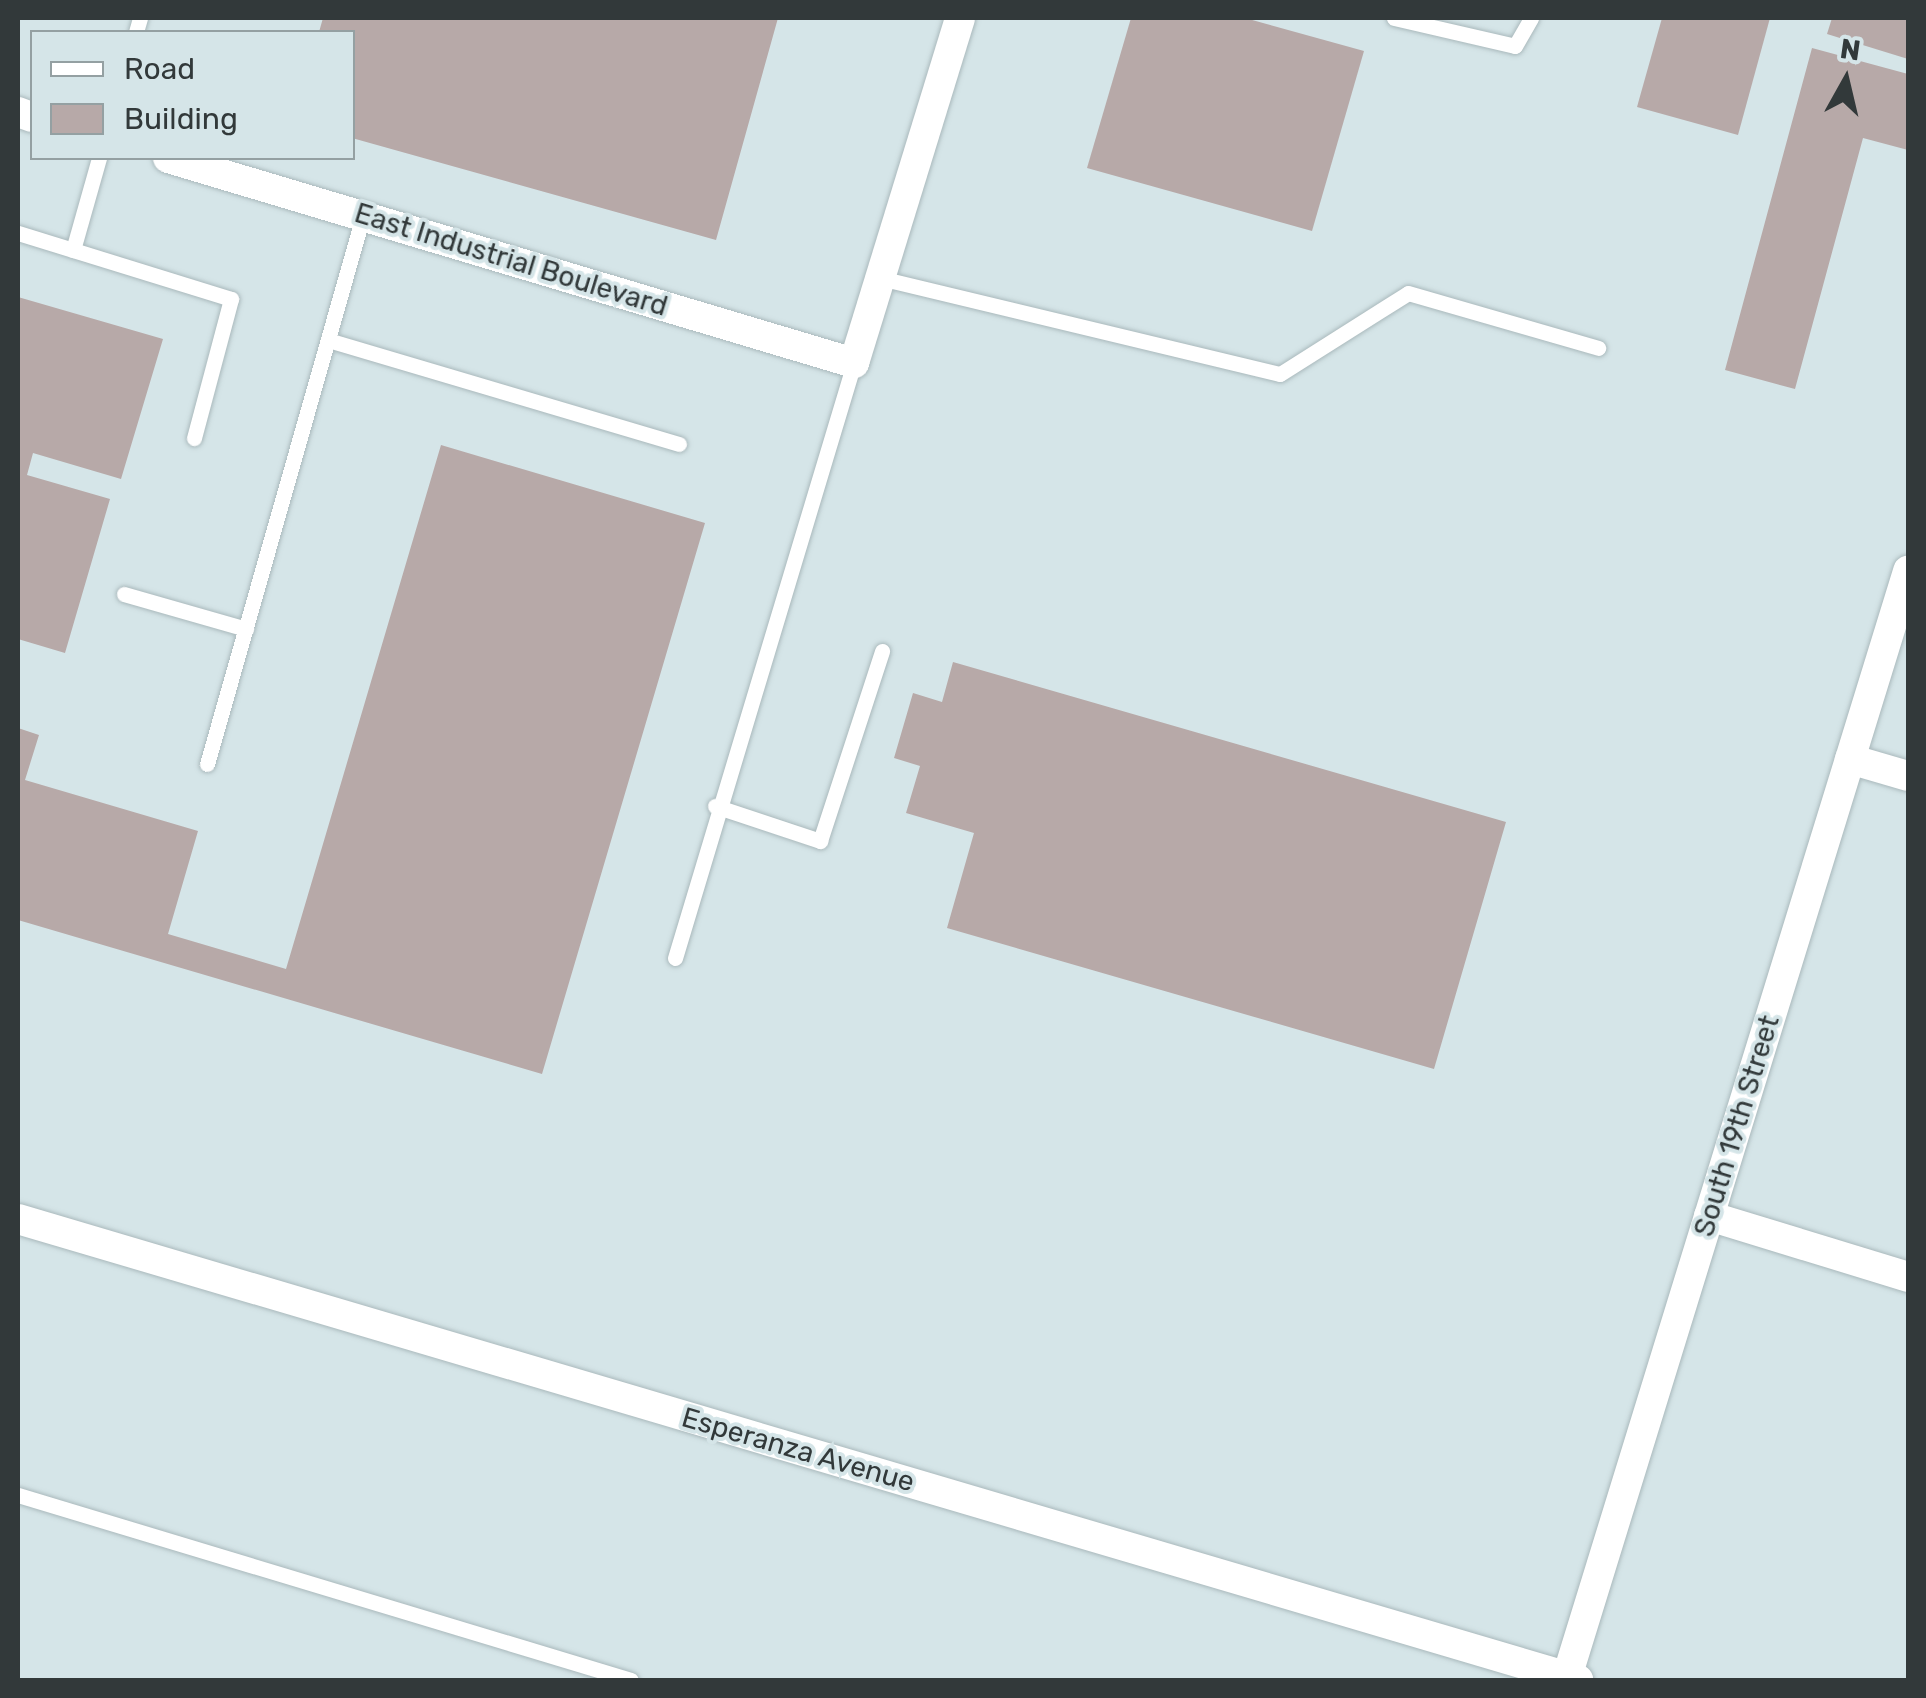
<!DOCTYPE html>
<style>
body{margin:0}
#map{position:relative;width:1926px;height:1698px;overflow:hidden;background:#d5e5e8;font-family:Rubik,sans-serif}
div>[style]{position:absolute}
.building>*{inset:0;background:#b7a9a8}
.roads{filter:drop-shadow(0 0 2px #aab9bc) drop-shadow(0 0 2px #aab9bc)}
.service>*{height:15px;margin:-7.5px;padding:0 7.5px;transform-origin:7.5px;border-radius:7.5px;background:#fff}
.minor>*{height:30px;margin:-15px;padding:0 15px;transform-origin:15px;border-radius:15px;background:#fff}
span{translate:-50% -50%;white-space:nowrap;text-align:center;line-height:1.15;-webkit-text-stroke:8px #d5e5e8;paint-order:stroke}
.street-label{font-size:28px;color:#32393a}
.frame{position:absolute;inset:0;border:20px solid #32393a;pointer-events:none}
.legend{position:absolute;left:30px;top:30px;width:325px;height:130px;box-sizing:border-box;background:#d5e5e8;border:2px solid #94a0a2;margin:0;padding:12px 18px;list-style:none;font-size:30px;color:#32393a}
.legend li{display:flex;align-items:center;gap:20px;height:50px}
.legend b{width:50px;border:2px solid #94a0a2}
.north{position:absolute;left:1796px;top:30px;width:100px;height:100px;-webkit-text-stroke:8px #d5e5e8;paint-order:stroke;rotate:8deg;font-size:28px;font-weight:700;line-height:40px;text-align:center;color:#32393a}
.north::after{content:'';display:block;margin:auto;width:35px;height:45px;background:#32393a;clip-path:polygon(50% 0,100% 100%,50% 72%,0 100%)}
</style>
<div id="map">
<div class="building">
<i style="clip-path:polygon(323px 18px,778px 18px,716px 240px,352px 138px,352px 32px,319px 32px)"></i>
<i style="clip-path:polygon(1131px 18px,1245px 18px,1364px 51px,1312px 231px,1087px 168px)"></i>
<i style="clip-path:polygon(1662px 18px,1770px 18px,1738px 135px,1637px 107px)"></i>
<i style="clip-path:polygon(1832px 18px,1908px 18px,1908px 59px,1827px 34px)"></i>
<i style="clip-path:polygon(1812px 48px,1908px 74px,1908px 150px,1863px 138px,1795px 389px,1725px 370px)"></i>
<i style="clip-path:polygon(18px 297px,163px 339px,121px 479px,33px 453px,27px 475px,110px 499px,65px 653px,18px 639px)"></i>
<i style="clip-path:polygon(441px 445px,705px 523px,542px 1074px,18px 920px,18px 728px,39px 735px,25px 780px,198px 831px,168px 934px,286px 969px)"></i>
<i style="clip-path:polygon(953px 662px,1506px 822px,1434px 1069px,947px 928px,974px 833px,906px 813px,920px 766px,894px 758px,913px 693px,942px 702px)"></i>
</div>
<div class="roads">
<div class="service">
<i style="left:1394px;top:18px;width:124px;rotate:13deg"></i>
<i style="left:1515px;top:46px;width:32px;rotate:-60deg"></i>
<i style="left:136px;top:32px;width:15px;rotate:-74deg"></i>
<i style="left:18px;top:233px;width:223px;rotate:17.2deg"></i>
<i style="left:231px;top:299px;width:144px;rotate:104.9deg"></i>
<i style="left:73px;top:250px;width:96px;rotate:-74.2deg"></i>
<i style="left:880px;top:278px;width:411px;rotate:13.5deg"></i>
<i style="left:1280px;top:374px;width:151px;rotate:-32.3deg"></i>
<i style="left:1408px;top:293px;width:198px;rotate:16.1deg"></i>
<i style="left:328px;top:340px;width:366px;rotate:16.5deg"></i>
<i style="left:124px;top:594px;width:127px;rotate:16deg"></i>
<i style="left:207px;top:764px;width:570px;rotate:-74.11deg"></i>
<i style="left:715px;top:806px;width:111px;rotate:18.4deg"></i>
<i style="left:820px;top:841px;width:200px;rotate:-71.9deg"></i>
<i style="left:675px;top:958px;width:621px;rotate:-73.26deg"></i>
<i style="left:18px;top:1495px;width:640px;rotate:16.79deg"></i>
</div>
<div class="minor">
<i style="left:18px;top:112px;width:15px;rotate:20deg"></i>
<i style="left:168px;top:158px;width:716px;rotate:16.64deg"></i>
<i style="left:854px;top:363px;width:361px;rotate:-72.9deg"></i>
<i style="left:1850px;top:759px;width:60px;rotate:16.3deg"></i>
<i style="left:1709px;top:1216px;width:208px;rotate:17deg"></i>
<i style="left:18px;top:1219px;width:1627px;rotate:16.46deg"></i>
<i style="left:1566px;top:1680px;width:1161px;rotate:-72.86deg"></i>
</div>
</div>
<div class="street-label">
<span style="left:511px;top:260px;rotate:17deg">East Industrial Boulevard</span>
<span style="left:1737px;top:1126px;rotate:-73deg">South 19th Street</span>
<span style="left:798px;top:1450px;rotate:16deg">Esperanza Avenue</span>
</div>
<div class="frame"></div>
<ul class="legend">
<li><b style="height:12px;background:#fff"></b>Road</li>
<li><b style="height:28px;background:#b7a9a8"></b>Building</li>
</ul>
<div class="north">N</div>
</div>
